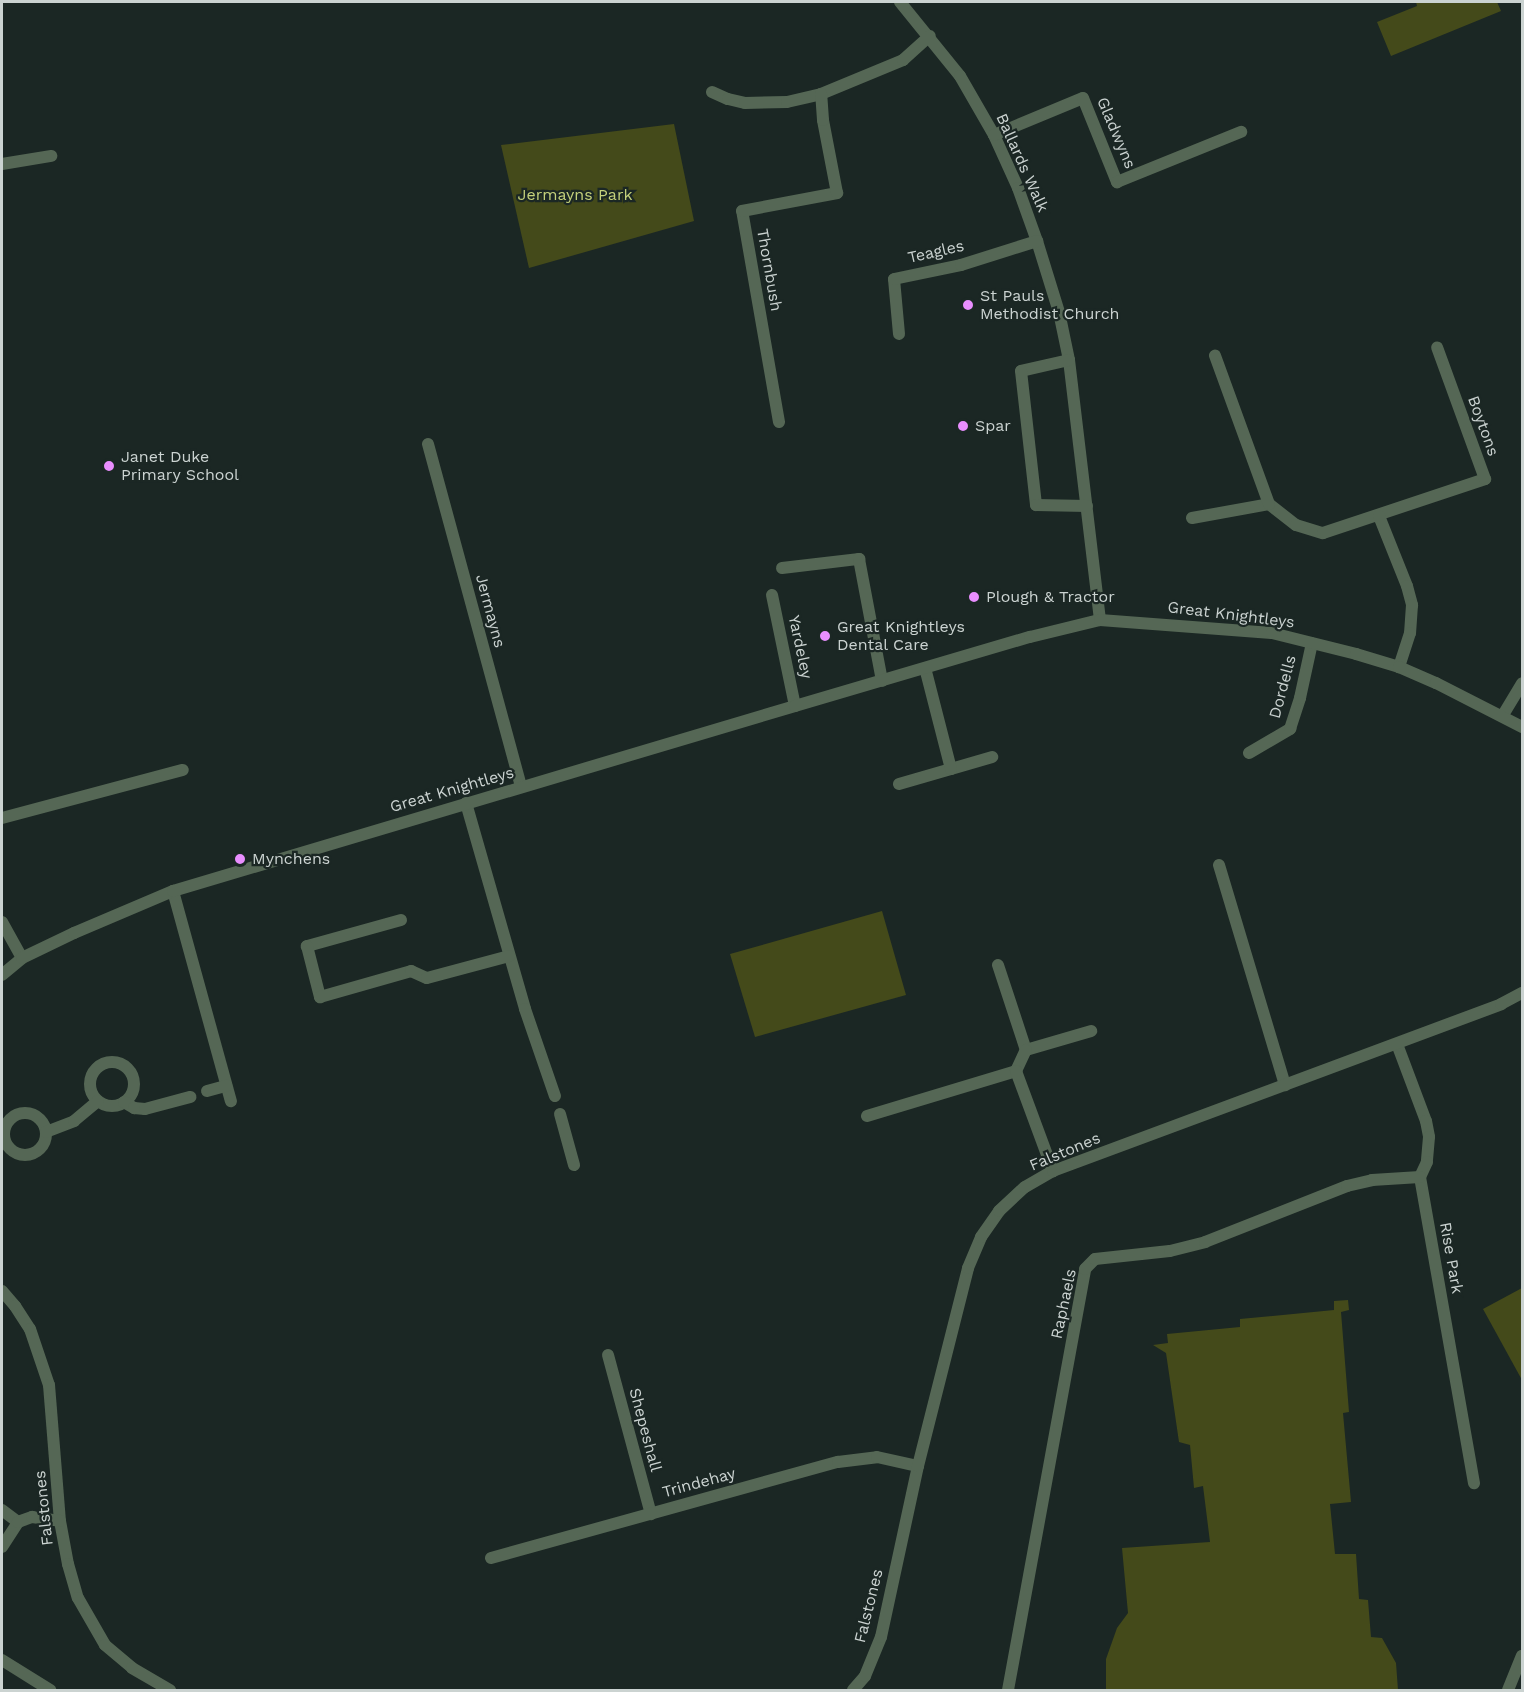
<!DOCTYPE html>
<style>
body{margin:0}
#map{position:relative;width:1524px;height:1692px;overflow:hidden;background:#1b2724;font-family:"Work Sans",sans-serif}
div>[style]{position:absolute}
.green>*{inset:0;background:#444a1a}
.minor>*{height:12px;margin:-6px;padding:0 6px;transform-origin:6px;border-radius:6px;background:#556755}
.minor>.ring{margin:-6px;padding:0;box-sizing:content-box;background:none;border:12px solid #556755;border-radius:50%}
.tertiary>*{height:12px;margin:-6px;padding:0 6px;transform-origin:6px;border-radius:6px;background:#556755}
.dots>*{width:16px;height:16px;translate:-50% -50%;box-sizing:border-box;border:3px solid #1b2724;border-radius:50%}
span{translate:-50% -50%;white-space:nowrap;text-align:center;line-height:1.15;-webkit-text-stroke:4.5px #1b2724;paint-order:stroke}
.street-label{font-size:16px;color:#cbd3d1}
.park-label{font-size:16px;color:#c4d17b}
.poi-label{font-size:16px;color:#cbd3d1}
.left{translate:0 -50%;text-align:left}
.frame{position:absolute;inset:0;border:3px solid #cbd3d1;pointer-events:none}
</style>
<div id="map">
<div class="green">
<i style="clip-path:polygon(1416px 2px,1497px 2px,1501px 11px,1391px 56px,1377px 22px,1417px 6px)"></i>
<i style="clip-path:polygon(674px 124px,694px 221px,529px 268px,501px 145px)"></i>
<i style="clip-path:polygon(882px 911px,906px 995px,755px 1037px,730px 954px)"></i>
<i style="clip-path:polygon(1522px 1288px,1522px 1380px,1483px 1309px)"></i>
<i style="clip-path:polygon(1348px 1300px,1349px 1310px,1341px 1312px,1349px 1412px,1343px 1413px,1351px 1502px,1330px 1504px,1335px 1554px,1356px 1554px,1359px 1599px,1368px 1600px,1371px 1637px,1382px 1638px,1396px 1663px,1398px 1690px,1106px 1690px,1106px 1659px,1117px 1628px,1128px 1613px,1122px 1548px,1210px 1542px,1203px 1486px,1194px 1488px,1190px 1445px,1179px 1442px,1166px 1353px,1153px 1345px,1168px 1343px,1167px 1334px,1240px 1327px,1240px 1319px,1334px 1310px,1334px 1301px)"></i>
</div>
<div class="minor">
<i style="left:900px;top:2px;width:95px;rotate:51deg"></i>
<i style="left:960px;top:76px;width:68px;rotate:60deg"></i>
<i style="left:994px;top:135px;width:58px;rotate:65.6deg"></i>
<i style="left:1018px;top:188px;width:56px;rotate:70.3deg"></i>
<i style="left:1037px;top:241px;width:74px;rotate:72.8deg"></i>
<i style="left:1059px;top:312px;width:49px;rotate:78.2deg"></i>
<i style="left:1069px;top:360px;width:262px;rotate:83.2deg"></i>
<i style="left:712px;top:92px;width:17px;rotate:24deg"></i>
<i style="left:728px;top:99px;width:17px;rotate:13deg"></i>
<i style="left:745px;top:103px;width:42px;rotate:-1.4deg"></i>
<i style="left:787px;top:102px;width:35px;rotate:-13deg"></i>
<i style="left:821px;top:94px;width:89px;rotate:-22.5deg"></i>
<i style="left:903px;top:60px;width:36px;rotate:-42deg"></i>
<i style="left:994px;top:135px;width:96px;rotate:-22.6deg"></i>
<i style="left:1083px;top:98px;width:91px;rotate:68deg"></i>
<i style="left:1117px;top:182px;width:134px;rotate:-22deg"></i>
<i style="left:2px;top:164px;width:50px;rotate:-9.3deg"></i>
<i style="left:899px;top:334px;width:55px;rotate:-95.2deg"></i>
<i style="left:894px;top:279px;width:68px;rotate:-11.8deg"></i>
<i style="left:961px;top:265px;width:80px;rotate:-17.5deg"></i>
<i style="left:1069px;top:360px;width:49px;rotate:167.1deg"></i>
<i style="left:1021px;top:371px;width:135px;rotate:83.6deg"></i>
<i style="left:1036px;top:505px;width:51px;rotate:1.1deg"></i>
<i style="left:779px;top:422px;width:214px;rotate:-99.9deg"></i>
<i style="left:742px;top:211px;width:97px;rotate:-10.7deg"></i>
<i style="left:837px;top:193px;width:74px;rotate:-100.9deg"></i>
<i style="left:823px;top:120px;width:26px;rotate:-94deg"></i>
<i style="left:428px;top:444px;width:355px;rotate:74.8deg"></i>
<i style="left:1269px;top:504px;width:34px;rotate:38deg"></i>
<i style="left:1296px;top:525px;width:28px;rotate:17deg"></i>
<i style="left:1323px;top:533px;width:171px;rotate:-18.4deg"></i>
<i style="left:1485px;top:479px;width:140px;rotate:-110deg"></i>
<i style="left:1379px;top:516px;width:75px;rotate:68.2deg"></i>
<i style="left:1407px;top:586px;width:20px;rotate:75deg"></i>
<i style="left:1412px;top:605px;width:28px;rotate:94deg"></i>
<i style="left:1410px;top:633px;width:36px;rotate:108deg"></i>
<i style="left:1192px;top:518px;width:78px;rotate:-10.3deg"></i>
<i style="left:1269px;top:504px;width:158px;rotate:-110deg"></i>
<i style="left:782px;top:568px;width:78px;rotate:-6.7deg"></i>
<i style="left:859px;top:559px;width:124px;rotate:79.3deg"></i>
<i style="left:772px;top:595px;width:113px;rotate:78.3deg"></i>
<i style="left:1503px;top:715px;width:37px;rotate:-59deg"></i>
<i style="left:1249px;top:753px;width:48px;rotate:-30.3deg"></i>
<i style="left:1290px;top:729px;width:33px;rotate:-72deg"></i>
<i style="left:1300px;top:698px;width:56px;rotate:-77.7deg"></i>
<i style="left:951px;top:769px;width:43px;rotate:-16.3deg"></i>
<i style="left:899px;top:784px;width:54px;rotate:-16.1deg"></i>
<i style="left:951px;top:769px;width:104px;rotate:-104.4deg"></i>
<i style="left:466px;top:803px;width:214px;rotate:74deg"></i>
<i style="left:525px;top:1009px;width:92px;rotate:71deg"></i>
<i style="left:2px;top:818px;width:187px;rotate:-14.9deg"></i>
<i style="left:1219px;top:865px;width:230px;rotate:73.3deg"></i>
<i style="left:173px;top:891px;width:218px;rotate:74.6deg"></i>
<i style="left:401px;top:920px;width:98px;rotate:164.5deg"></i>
<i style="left:307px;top:946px;width:53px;rotate:75.7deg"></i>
<i style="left:320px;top:997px;width:95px;rotate:-15.9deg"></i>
<i style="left:411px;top:971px;width:17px;rotate:24deg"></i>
<i style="left:427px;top:978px;width:85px;rotate:-15deg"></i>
<i style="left:2px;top:922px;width:41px;rotate:60.9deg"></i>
<i style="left:998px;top:965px;width:89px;rotate:71.8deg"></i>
<i style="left:1026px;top:1050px;width:68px;rotate:-16.3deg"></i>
<i style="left:1397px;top:1044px;width:82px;rotate:69.4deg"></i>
<i style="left:1426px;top:1121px;width:16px;rotate:79deg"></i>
<i style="left:1429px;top:1137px;width:25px;rotate:95deg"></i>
<i style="left:1427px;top:1162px;width:17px;rotate:115deg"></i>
<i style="left:1420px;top:1177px;width:311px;rotate:80deg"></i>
<i class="ring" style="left:90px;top:1062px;width:32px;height:32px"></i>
<i style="left:1016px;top:1071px;width:23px;rotate:-65deg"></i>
<i style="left:207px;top:1091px;width:20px;rotate:-15deg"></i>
<i style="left:124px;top:1102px;width:12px;rotate:31deg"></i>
<i style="left:134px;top:1108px;width:11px;rotate:5deg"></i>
<i style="left:145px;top:1109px;width:47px;rotate:-14.9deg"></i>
<i class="ring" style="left:4px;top:1113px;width:30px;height:30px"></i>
<i style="left:560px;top:1114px;width:53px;rotate:74.6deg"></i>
<i style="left:867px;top:1116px;width:156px;rotate:-16.8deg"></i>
<i style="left:1016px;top:1071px;width:107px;rotate:69.7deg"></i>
<i style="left:46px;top:1132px;width:30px;rotate:-21deg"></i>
<i style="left:74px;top:1121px;width:31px;rotate:-40deg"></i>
<i style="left:2px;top:1291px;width:20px;rotate:49deg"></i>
<i style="left:15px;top:1306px;width:27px;rotate:57deg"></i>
<i style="left:30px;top:1329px;width:59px;rotate:71.3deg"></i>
<i style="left:49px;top:1385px;width:136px;rotate:85.4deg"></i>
<i style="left:60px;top:1521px;width:44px;rotate:79.5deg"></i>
<i style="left:68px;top:1564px;width:35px;rotate:74deg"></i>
<i style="left:78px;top:1598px;width:54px;rotate:60.1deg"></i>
<i style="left:105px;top:1645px;width:35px;rotate:40deg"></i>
<i style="left:132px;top:1668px;width:44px;rotate:30.1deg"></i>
<i style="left:608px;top:1355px;width:165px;rotate:74.9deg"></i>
<i style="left:2px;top:1510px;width:20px;rotate:37deg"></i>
<i style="left:2px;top:1547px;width:30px;rotate:-57deg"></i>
<i style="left:18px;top:1522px;width:15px;rotate:-20deg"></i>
<i style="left:32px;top:1517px;width:28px;rotate:8deg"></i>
<i style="left:491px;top:1558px;width:360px;rotate:-15.5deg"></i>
<i style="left:838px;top:1462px;width:39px;rotate:-7deg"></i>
<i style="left:877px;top:1457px;width:42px;rotate:12.4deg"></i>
<i style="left:853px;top:1690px;width:18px;rotate:-49deg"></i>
<i style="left:865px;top:1676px;width:42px;rotate:-67.7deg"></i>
<i style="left:881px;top:1637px;width:175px;rotate:-77.8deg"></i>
<i style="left:918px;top:1466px;width:204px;rotate:-75.8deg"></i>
<i style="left:968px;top:1268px;width:34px;rotate:-67deg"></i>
<i style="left:981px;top:1237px;width:32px;rotate:-55deg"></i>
<i style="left:999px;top:1211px;width:35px;rotate:-43deg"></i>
<i style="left:1025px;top:1187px;width:32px;rotate:-30deg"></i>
<i style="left:1053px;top:1171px;width:478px;rotate:-20.4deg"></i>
<i style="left:1501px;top:1004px;width:24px;rotate:-28deg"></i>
<i style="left:1008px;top:1690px;width:428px;rotate:-79.6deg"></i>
<i style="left:1085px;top:1269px;width:14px;rotate:-45deg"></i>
<i style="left:1095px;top:1259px;width:75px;rotate:-6.1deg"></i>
<i style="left:1170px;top:1251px;width:36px;rotate:-14deg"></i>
<i style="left:1205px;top:1242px;width:153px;rotate:-21.5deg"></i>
<i style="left:1347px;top:1186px;width:26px;rotate:-13deg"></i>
<i style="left:1372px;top:1180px;width:48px;rotate:-3.6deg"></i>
<i style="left:1508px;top:1690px;width:37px;rotate:-68deg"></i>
</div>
<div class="tertiary">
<i style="left:2px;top:975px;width:26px;rotate:-40deg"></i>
<i style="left:22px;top:958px;width:58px;rotate:-25.7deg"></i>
<i style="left:74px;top:933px;width:108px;rotate:-23deg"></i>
<i style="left:173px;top:891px;width:649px;rotate:-16.56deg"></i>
<i style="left:795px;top:706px;width:245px;rotate:-16.4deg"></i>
<i style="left:1030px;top:637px;width:72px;rotate:-13.7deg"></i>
<i style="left:1100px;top:620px;width:172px;rotate:4.3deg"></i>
<i style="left:1272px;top:633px;width:87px;rotate:14deg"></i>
<i style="left:1356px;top:654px;width:45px;rotate:16.8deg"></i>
<i style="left:1399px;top:667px;width:40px;rotate:23.4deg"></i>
<i style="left:1436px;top:683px;width:97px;rotate:27.1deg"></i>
<i style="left:2px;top:1660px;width:57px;rotate:32deg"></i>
</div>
<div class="dots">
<i style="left:968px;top:305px;background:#e98efe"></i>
<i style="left:963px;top:426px;background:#e98efe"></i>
<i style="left:109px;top:466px;background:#e98efe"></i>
<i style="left:974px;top:597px;background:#e98efe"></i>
<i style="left:825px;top:636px;background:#e98efe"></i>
<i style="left:240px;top:859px;background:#e98efe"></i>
</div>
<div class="street-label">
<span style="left:1116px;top:133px;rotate:67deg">Gladwyns</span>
<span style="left:1022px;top:163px;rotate:66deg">Ballards Walk</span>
<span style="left:936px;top:252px;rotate:-13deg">Teagles</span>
<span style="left:769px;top:270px;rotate:80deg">Thornbush</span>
<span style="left:1483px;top:426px;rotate:70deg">Boytons</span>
<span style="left:490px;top:611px;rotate:75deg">Jermayns</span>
<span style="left:1231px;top:615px;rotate:7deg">Great Knightleys</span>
<span style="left:800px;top:647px;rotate:78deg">Yardeley</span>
<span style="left:1283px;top:687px;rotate:-75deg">Dordells</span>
<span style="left:452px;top:790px;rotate:-16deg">Great Knightleys</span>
<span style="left:1065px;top:1152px;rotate:-23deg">Falstones</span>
<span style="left:1451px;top:1258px;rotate:80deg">Rise Park</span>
<span style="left:1064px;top:1304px;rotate:-78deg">Raphaels</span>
<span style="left:645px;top:1430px;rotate:75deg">Shepeshall</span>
<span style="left:699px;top:1483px;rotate:-15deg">Trindehay</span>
<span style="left:44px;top:1508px;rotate:-96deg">Falstones</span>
<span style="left:869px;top:1606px;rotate:-76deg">Falstones</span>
</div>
<div class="park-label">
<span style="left:575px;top:195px">Jermayns Park</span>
</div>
<div class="poi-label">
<span class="left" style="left:980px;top:305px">St Pauls<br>Methodist Church</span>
<span class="left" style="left:975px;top:426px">Spar</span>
<span class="left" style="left:121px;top:466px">Janet Duke<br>Primary School</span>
<span class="left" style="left:986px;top:597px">Plough &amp; Tractor</span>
<span class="left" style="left:837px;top:636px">Great Knightleys<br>Dental Care</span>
<span class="left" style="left:252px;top:859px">Mynchens</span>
</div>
<div class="frame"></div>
</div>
